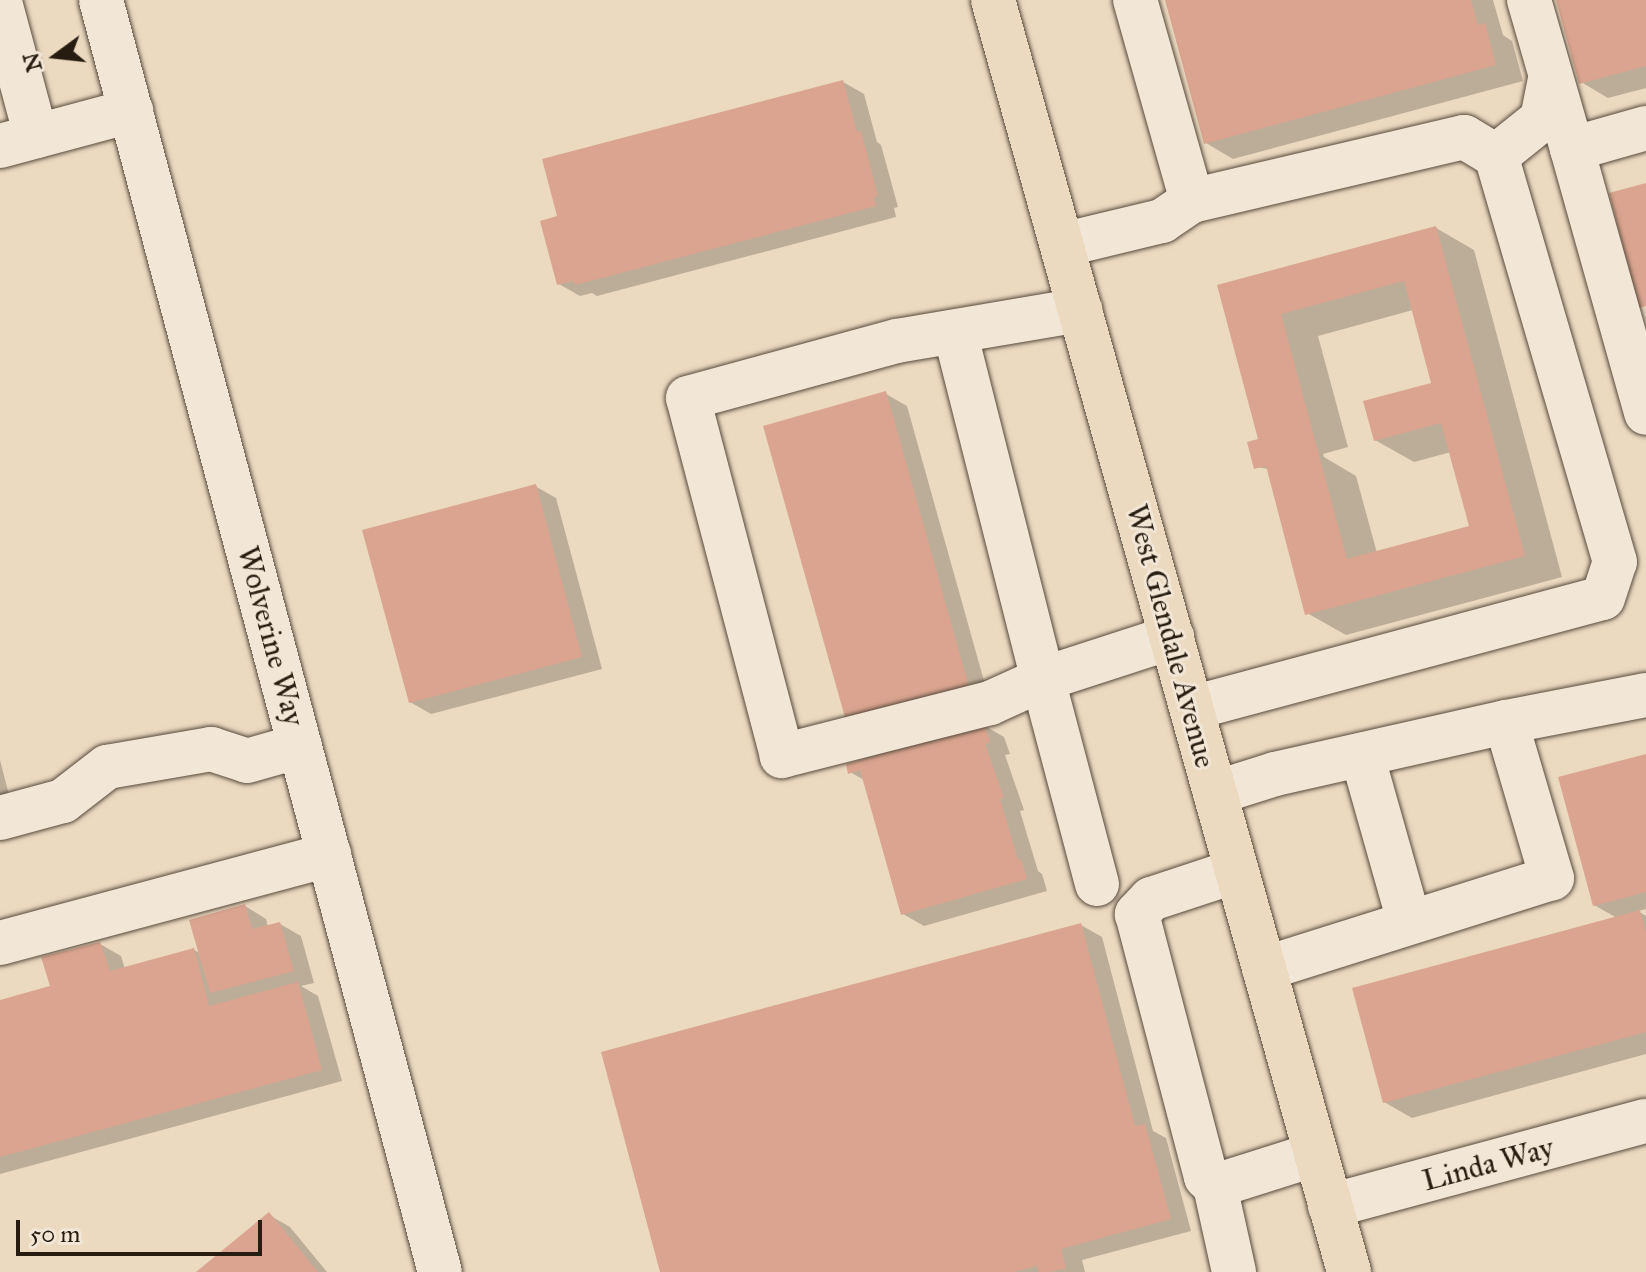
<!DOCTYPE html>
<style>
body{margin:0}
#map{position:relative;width:1646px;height:1272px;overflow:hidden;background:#ebd9c0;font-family:"IM FELL Great Primer",serif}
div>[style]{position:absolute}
.shadow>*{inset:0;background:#0003}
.building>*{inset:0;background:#daa490}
.roads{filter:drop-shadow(0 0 2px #574b3c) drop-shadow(0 0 2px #574b3c)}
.minor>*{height:44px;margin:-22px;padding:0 22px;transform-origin:22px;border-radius:22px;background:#f2e6d6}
.major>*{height:44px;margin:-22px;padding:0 22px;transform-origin:22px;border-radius:22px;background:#ebd9c0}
span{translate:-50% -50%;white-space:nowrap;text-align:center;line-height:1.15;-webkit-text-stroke:6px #f2e6d6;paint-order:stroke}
.street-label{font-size:30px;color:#261c10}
.north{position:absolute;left:16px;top:16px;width:80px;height:80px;-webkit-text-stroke:6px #f2e6d6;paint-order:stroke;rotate:255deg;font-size:22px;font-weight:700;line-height:32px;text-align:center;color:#261c10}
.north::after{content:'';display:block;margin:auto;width:28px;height:36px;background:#261c10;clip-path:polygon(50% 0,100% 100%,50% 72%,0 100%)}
.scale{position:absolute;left:16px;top:1220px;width:246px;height:36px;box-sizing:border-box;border:4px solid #261c10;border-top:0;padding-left:10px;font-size:24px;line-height:28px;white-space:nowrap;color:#261c10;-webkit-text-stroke:6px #f2e6d6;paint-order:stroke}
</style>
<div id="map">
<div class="shadow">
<i style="clip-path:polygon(1167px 0,1493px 0,1503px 35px,1512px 41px,1523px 81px,1233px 159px,1206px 143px)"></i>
<i style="clip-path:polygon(1558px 0,1646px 0,1646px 88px,1608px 98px,1581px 82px)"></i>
<i style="clip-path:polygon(843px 82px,864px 94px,877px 142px,881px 145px,898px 207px,894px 208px,896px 217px,597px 296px,592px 293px,580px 296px,559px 284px,560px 218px)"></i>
<i style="clip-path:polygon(evenodd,1436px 228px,1474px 250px,1562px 577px,1346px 635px,1307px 613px,1269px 469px,1256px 467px,1261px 440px,1220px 287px,1436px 228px,1413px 310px,1433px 385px,1375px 440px,1414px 462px,1451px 452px,1472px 527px,1377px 553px,1356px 476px,1324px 457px,1323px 454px,1348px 447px,1318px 336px,1413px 310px)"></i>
<i style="clip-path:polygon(886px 394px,907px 406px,991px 706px,871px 739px)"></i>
<i style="clip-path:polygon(535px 486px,556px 498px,602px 669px,431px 714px,410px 702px)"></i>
<i style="clip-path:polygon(983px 725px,1004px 737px,1010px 754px,1005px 755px,1024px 810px,1020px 811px,1038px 871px,1042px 874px,1047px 891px,924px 926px,903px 914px,866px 781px,850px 772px)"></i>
<i style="clip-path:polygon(1646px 757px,1646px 909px,1638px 911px,1646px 916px,1646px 1054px,1412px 1118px,1384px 1102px,1617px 918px,1594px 905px)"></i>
<i style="clip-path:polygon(0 760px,9px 795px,0 797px)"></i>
<i style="clip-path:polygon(245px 906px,266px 919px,268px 927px,280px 924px,301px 936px,314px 983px,301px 986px,318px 996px,342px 1081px,0 1174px,0 1002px,52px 988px,100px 944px,121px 956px,125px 969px,194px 950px,201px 954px)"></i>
<i style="clip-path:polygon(1081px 925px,1102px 937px,1153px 1131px,1166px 1138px,1191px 1231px,1082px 1260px,1085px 1272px,662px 1272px)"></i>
<i style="clip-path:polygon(269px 1215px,290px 1227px,327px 1272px,199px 1272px)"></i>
</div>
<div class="building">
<i style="clip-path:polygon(1165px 0,1471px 0,1478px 25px,1485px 23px,1496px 65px,1204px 144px)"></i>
<i style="clip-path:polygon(1556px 0,1646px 0,1646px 66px,1579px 84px)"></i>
<i style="clip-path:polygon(843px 80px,857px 132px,861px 131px,878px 196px,874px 197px,876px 206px,575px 285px,573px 281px,557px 285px,540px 221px,557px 216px,542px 159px)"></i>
<i style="clip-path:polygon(1646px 183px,1646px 306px,1639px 308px,1609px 193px)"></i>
<i style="clip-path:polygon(evenodd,1436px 226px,1525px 556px,1305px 615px,1266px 466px,1254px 469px,1247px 442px,1258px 439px,1217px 285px,1436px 226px,1404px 281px,1431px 383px,1363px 401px,1374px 441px,1441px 423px,1469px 526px,1347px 559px,1281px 314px,1404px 281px)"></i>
<i style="clip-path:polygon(886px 391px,971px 694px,848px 728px,763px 426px)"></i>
<i style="clip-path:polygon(536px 484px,582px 657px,409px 703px,362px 530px)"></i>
<i style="clip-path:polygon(984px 723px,990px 742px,985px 744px,1004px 798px,1000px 799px,1018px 860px,1021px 859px,1027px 879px,901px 915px,860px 770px,848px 774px,846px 764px)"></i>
<i style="clip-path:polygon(1646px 754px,1646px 892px,1593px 906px,1558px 777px)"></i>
<i style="clip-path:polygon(245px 904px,252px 929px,280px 922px,294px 971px,210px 993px,189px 920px)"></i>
<i style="clip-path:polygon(1640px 910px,1646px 933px,1646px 1032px,1383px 1103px,1352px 988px)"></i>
<i style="clip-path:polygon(1081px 923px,1135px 1126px,1145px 1124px,1171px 1219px,1061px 1249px,1066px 1268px,1050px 1272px,1039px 1272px,1037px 1266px,1014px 1272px,660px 1272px,601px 1052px)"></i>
<i style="clip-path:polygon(100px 942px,110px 971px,194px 948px,209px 1006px,298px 982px,322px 1070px,0 1157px,0 1000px,50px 986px,41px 957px)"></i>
<i style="clip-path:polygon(269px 1212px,318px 1272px,196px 1272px)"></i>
</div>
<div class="roads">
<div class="minor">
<i style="left:101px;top:0;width:1316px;rotate:75.08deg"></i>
<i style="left:1529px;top:0;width:155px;rotate:73.9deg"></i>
<i style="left:1572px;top:149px;width:77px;rotate:-15.8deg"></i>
<i style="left:0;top:2px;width:139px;rotate:75deg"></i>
<i style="left:0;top:146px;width:136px;rotate:-15deg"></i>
<i style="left:1572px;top:149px;width:274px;rotate:74.3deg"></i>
<i style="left:1496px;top:156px;width:59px;rotate:-38.8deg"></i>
<i style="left:1542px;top:119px;width:41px;rotate:-78.7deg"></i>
<i style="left:1062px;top:245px;width:103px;rotate:-13.5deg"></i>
<i style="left:1162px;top:221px;width:36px;rotate:-34deg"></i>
<i style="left:1192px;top:201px;width:209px;rotate:-105.8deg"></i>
<i style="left:955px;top:332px;width:358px;rotate:75.8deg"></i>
<i style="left:1043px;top:679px;width:58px;rotate:155.6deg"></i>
<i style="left:990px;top:703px;width:215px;rotate:165.7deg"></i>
<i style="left:782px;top:756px;width:370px;rotate:-104.7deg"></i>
<i style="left:688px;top:398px;width:217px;rotate:-15.3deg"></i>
<i style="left:897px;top:341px;width:186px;rotate:-9.6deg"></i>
<i style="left:1192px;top:708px;width:425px;rotate:-15deg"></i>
<i style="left:1603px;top:598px;width:38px;rotate:-72deg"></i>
<i style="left:1615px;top:562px;width:423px;rotate:-106.3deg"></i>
<i style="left:1496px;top:156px;width:37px;rotate:-149deg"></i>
<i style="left:1464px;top:137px;width:279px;rotate:166.8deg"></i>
<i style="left:1506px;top:722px;width:143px;rotate:-10.9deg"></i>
<i style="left:1362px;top:755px;width:173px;rotate:74.2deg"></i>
<i style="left:1215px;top:793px;width:63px;rotate:-17.6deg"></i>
<i style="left:1275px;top:774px;width:237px;rotate:-12.7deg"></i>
<i style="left:1506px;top:722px;width:163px;rotate:73.6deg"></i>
<i style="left:1552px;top:878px;width:302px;rotate:162.5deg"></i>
<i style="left:0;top:818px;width:65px;rotate:-15.1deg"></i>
<i style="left:63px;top:801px;width:56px;rotate:-37.7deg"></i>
<i style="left:107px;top:767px;width:106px;rotate:-9.8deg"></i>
<i style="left:211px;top:749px;width:38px;rotate:18deg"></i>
<i style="left:247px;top:761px;width:55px;rotate:-15.8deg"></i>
<i style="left:1236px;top:871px;width:89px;rotate:161.8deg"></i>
<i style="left:1151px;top:899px;width:21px;rotate:133deg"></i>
<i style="left:1137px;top:914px;width:272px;rotate:75.3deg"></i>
<i style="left:1206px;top:1177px;width:13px;rotate:45deg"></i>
<i style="left:1215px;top:1186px;width:106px;rotate:-17.6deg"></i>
<i style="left:1097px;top:884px;width:212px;rotate:-104.8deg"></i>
<i style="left:1043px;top:679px;width:136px;rotate:-18deg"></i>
<i style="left:0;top:943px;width:341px;rotate:-15deg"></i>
<i style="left:1215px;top:1186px;width:88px;rotate:77.5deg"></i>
<i style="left:1330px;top:1206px;width:327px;rotate:-15.1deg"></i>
</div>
<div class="major">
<i style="left:993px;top:0;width:1321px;rotate:74.36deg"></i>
</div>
</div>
<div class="street-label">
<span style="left:271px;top:636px;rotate:75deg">Wolverine Way</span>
<span style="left:1171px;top:636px;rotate:75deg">West Glendale Avenue</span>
<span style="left:1488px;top:1164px;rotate:-15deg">Linda Way</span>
</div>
<div class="north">N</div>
<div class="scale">50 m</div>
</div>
